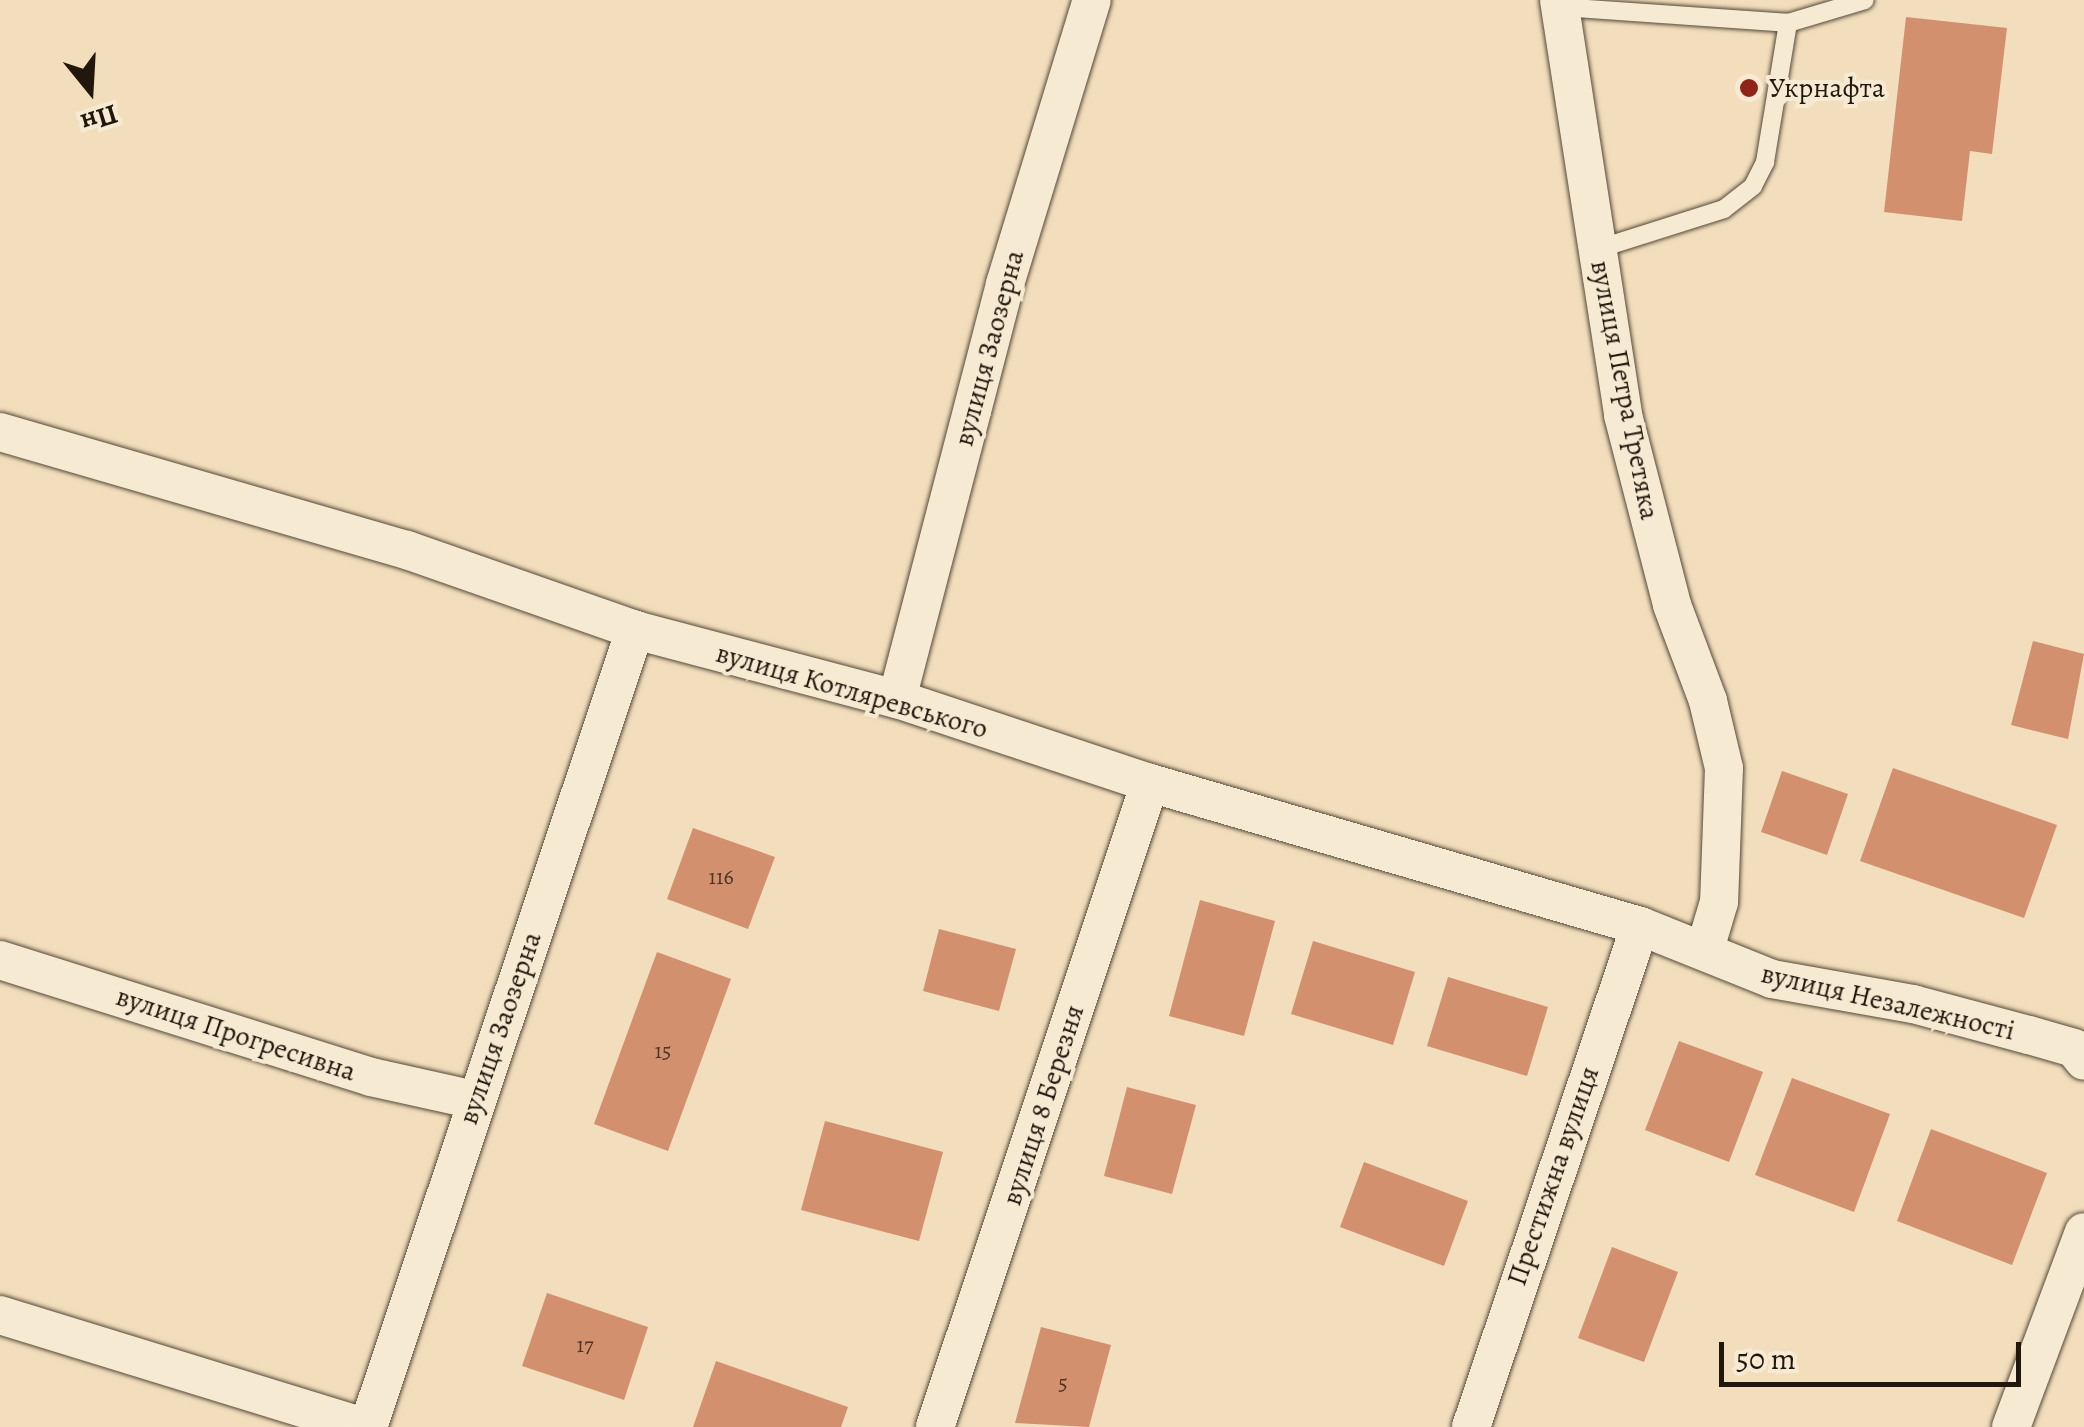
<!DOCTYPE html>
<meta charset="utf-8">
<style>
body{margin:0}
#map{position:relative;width:2084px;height:1427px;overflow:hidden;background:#f2debc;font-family:Alegreya,serif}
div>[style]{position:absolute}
.building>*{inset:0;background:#d2906e}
.roads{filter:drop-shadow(0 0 2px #554939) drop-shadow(0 0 2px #554939)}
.service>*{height:18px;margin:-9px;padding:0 9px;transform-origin:9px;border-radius:9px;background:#f7ead3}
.minor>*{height:38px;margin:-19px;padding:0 19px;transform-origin:19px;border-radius:19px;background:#f7ead3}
.dots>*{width:28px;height:28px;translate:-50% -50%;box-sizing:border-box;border:5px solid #f7ead3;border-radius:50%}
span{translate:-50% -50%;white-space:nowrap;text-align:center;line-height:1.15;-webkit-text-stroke:8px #f7ead3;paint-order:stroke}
.number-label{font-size:22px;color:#4d3525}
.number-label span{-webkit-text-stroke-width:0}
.poi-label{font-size:28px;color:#21170d}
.left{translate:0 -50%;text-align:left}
.street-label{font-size:28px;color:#21170d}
.north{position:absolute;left:40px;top:40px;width:100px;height:100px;-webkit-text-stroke:8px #f7ead3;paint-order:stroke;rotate:162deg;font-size:28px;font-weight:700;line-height:40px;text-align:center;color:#21170d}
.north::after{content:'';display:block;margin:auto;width:35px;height:45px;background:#21170d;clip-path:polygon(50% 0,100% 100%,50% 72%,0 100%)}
.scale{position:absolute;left:1719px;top:1342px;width:302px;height:45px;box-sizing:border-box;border:5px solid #21170d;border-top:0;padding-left:12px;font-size:30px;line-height:35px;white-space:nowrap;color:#21170d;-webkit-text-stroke:8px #f7ead3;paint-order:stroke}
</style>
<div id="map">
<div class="building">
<i style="clip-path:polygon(1906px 17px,2007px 28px,1992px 154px,1970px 151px,1962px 221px,1884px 212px)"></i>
<i style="clip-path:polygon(2033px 641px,2084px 654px,2068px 739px,2011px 725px)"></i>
<i style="clip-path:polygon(1893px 768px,2057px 825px,2024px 918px,1860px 861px)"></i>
<i style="clip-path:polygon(1782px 771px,1848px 794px,1827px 855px,1761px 832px)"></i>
<i style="clip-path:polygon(693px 828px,775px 857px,748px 929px,667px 899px)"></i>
<i style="clip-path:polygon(1200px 900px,1275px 921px,1244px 1036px,1169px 1016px)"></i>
<i style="clip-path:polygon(939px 929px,1016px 949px,999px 1011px,923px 991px)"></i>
<i style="clip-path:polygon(1313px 941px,1415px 972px,1393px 1045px,1291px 1014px)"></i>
<i style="clip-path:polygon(657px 952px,731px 979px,668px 1151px,594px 1124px)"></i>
<i style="clip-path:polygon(1448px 977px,1548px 1007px,1527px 1076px,1427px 1046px)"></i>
<i style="clip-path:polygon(1679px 1041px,1763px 1072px,1729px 1162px,1645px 1130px)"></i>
<i style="clip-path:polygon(1792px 1078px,1890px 1114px,1854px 1212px,1755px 1175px)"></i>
<i style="clip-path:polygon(1127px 1087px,1196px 1105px,1172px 1194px,1104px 1176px)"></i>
<i style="clip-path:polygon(825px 1121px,943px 1152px,919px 1241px,801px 1210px)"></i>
<i style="clip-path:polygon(1931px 1129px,2047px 1173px,2012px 1265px,1897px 1221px)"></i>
<i style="clip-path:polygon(1364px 1162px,1468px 1201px,1444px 1266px,1340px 1227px)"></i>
<i style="clip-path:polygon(1612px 1247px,1678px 1272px,1644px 1362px,1578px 1338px)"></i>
<i style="clip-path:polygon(547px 1293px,648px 1327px,624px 1400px,522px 1366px)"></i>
<i style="clip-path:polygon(1041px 1327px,1111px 1345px,1089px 1427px,1015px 1423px)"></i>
<i style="clip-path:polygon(716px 1361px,848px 1407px,841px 1427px,693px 1427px)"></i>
</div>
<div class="roads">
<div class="service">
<i style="left:1560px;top:7px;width:229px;rotate:4deg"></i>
<i style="left:1598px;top:249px;width:132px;rotate:-17.6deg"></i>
<i style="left:1724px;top:209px;width:37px;rotate:-38deg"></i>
<i style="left:1753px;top:186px;width:27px;rotate:-63deg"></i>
<i style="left:1765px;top:162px;width:141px;rotate:-80.6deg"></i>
<i style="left:1788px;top:23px;width:80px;rotate:-16.6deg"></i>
</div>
<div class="minor">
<i style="left:1559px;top:0;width:420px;rotate:81.2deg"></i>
<i style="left:1623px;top:415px;width:196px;rotate:75.5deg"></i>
<i style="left:1672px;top:605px;width:103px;rotate:69.4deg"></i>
<i style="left:1708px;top:701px;width:69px;rotate:76.6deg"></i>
<i style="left:1724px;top:768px;width:134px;rotate:92.1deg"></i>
<i style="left:1719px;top:902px;width:49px;rotate:106.6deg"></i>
<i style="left:0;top:432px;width:424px;rotate:16.2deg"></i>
<i style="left:407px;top:550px;width:242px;rotate:19.3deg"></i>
<i style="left:635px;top:630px;width:271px;rotate:14.8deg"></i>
<i style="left:897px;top:699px;width:267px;rotate:18.4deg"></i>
<i style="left:1150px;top:783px;width:510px;rotate:16.27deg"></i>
<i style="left:1640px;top:926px;width:142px;rotate:21.9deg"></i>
<i style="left:1772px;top:979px;width:143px;rotate:10.1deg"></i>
<i style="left:1913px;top:1004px;width:120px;rotate:15deg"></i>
<i style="left:2029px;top:1035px;width:47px;rotate:16.1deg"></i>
<i style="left:2074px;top:1048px;width:16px;rotate:52deg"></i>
<i style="left:897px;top:699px;width:429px;rotate:-75.4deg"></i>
<i style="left:1005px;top:284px;width:297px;rotate:-73deg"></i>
<i style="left:0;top:960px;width:389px;rotate:17.5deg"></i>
<i style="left:371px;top:1077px;width:107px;rotate:12.5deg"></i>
<i style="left:0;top:1315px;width:381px;rotate:17.1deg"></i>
<i style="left:368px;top:1427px;width:841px;rotate:-71.48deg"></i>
<i style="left:935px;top:1427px;width:679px;rotate:-71.54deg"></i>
<i style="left:1471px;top:1427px;width:529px;rotate:-71.36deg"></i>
<i style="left:2011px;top:1427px;width:208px;rotate:-69.5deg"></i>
</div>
</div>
<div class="dots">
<i style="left:1749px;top:88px;background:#8f2418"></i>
</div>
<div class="number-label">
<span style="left:721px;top:878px">116</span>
<span style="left:663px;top:1052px">15</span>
<span style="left:585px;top:1346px">17</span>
<span style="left:1063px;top:1384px">5</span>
</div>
<div class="poi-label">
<span class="left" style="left:1769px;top:88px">Укрнафта</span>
</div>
<div class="street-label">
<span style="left:989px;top:348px;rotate:-75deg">вулиця Заозерна</span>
<span style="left:1625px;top:390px;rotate:79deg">вулиця Петра Третяка</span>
<span style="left:852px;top:691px;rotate:16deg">вулиця Котляревського</span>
<span style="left:1888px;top:1002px;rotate:13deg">вулиця Незалежності</span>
<span style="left:500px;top:1028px;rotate:-71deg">вулиця Заозерна</span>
<span style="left:236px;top:1034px;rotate:18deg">вулиця Прогресивна</span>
<span style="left:1043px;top:1105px;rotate:-72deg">вулиця 8 Березня</span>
<span style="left:1553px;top:1176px;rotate:-71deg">Престижна вулиця</span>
</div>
<div class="north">Пн</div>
<div class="scale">50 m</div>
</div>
